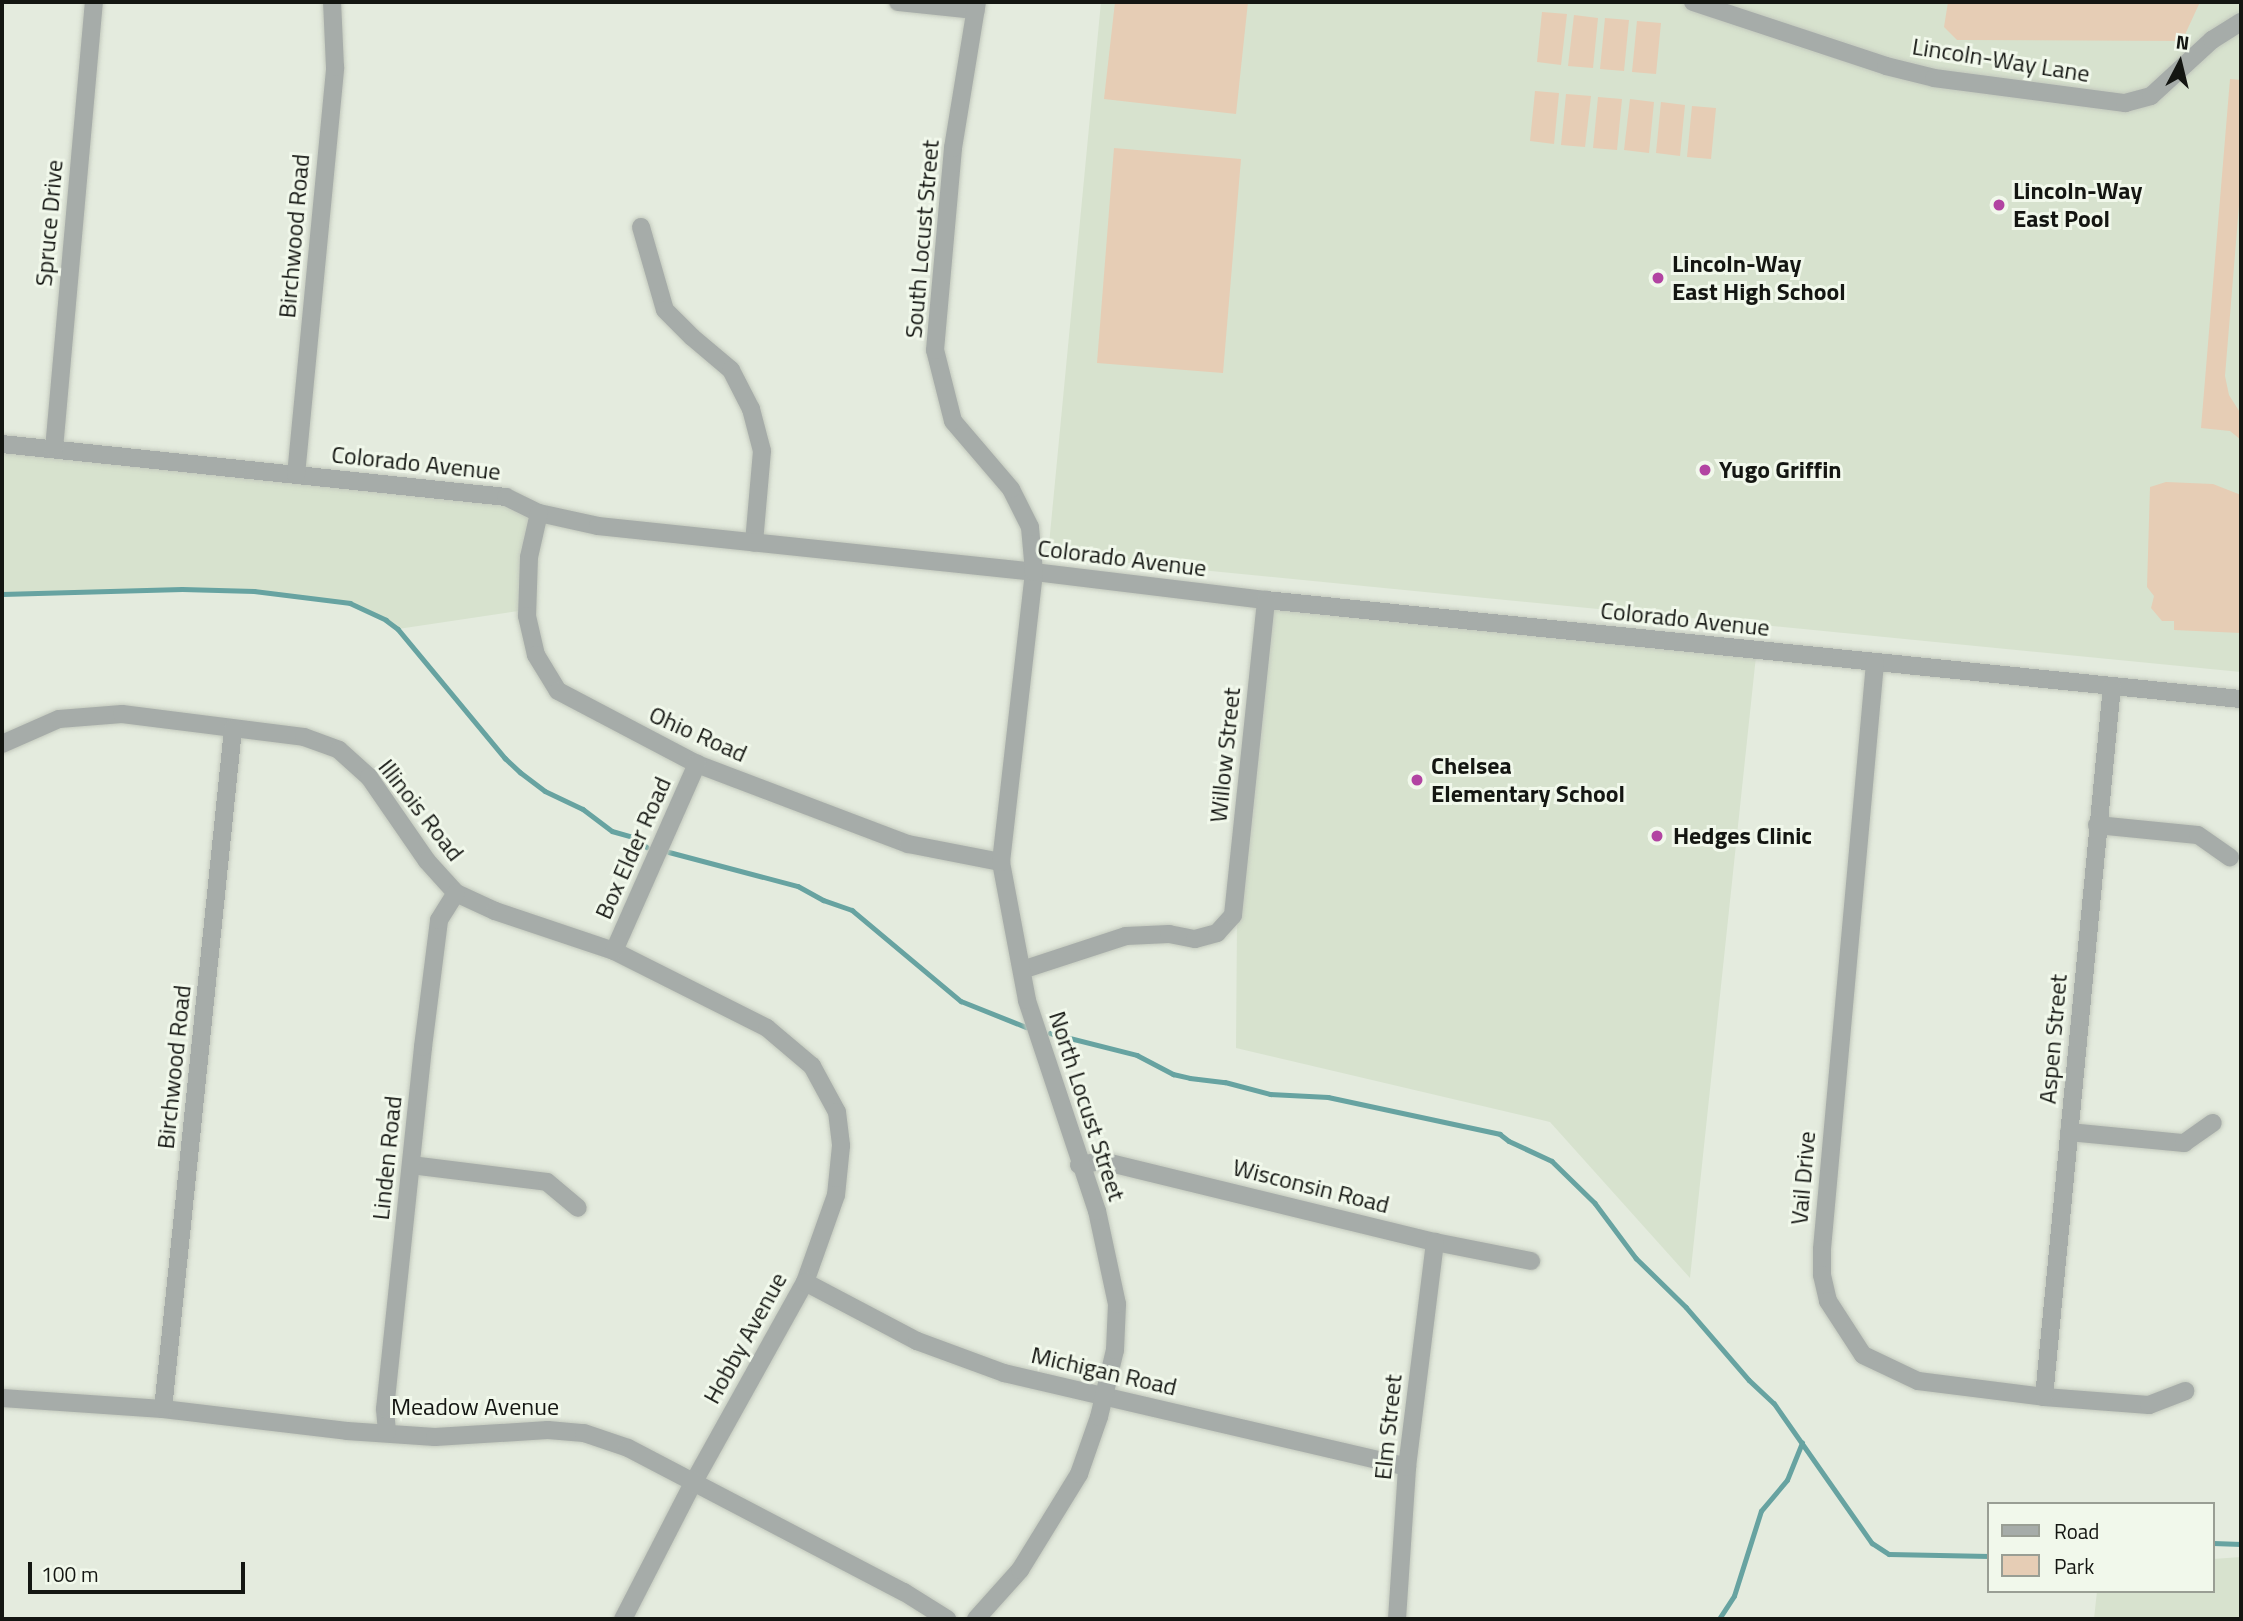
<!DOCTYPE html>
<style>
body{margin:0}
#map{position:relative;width:2243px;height:1621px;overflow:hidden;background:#e4ebde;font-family:"Titillium Web",sans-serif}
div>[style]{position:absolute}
.built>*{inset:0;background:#d7e2ce}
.green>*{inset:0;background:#e6cdb5}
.stream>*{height:4.5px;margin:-2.25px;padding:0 2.25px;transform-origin:2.25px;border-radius:2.25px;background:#67a3a1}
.roads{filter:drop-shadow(0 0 2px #c3c9bd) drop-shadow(0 0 2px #c3c9bd)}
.minor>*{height:18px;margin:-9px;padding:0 9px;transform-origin:9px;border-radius:9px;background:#a6aca9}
.dots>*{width:19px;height:19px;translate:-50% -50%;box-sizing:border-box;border:4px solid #f1f8eb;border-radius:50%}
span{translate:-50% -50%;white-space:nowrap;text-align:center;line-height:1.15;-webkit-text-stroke:6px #f1f8eb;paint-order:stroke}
.street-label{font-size:24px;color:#141612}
.poi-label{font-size:24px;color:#141612;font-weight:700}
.left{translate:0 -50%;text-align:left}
.frame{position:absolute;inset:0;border:4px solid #141612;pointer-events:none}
.legend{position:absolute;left:1987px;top:1502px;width:228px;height:91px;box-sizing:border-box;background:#f1f8eb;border:2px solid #999e94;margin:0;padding:9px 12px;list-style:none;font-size:21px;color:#141612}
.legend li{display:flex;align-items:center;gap:14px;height:35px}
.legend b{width:35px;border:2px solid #999e94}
.north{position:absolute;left:2145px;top:28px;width:70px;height:70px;-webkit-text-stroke:5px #f1f8eb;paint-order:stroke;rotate:7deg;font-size:19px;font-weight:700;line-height:28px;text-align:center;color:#141612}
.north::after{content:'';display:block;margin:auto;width:24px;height:32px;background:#141612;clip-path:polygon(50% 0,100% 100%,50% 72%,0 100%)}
.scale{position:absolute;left:28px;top:1562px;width:217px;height:32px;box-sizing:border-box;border:4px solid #141612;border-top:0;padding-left:9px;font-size:21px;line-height:24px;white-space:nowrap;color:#141612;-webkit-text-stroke:5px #f1f8eb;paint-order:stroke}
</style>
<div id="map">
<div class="built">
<i style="clip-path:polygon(1101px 2px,2241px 2px,2241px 672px,1048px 555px)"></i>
<i style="clip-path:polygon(2px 451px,506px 500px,543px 520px,532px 609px,398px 629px,386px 620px,350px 603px,254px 591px,182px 589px,2px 596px)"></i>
<i style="clip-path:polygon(1269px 604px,1756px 656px,1690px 1278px,1550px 1122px,1236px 1048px,1237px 922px)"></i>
<i style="clip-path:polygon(2241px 1557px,2241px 1619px,2094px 1619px,2097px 1591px,2213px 1591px,2213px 1559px)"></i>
</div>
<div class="green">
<i style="clip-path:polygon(1115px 2px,1248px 2px,1236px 114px,1104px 99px)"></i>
<i style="clip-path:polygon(1948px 2px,2200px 2px,2182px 41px,1957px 40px,1944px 27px)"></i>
<i style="clip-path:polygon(1542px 12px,1567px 14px,1561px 65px,1537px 62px)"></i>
<i style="clip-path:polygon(1574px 15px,1598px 18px,1593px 68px,1568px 66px)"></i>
<i style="clip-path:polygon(1605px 18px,1629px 20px,1624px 71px,1600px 69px)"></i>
<i style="clip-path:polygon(1637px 21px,1661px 23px,1656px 74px,1632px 72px)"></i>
<i style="clip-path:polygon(2230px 79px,2241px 80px,2241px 181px,2225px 376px,2229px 395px,2241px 414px,2241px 440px,2230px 431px,2201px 428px)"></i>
<i style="clip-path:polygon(1535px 91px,1559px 93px,1554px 144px,1530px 141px)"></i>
<i style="clip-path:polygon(1566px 94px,1591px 96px,1585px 147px,1561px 145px)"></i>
<i style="clip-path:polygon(1598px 97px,1622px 99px,1617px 150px,1593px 148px)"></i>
<i style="clip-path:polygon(1630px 99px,1654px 102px,1649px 153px,1624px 150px)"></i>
<i style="clip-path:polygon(1661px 102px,1685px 105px,1680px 156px,1656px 153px)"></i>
<i style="clip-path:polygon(1692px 106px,1716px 108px,1711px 159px,1687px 157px)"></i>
<i style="clip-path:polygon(1114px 148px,1241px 159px,1223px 373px,1097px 363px)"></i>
<i style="clip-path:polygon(2166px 482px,2213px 484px,2241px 495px,2241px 633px,2174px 630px,2174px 621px,2162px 621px,2151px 608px,2154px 596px,2147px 587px,2150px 487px)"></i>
</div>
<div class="stream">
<i style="left:2px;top:594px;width:180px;rotate:-1.6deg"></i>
<i style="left:182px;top:589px;width:72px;rotate:1.6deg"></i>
<i style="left:254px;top:591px;width:97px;rotate:7.1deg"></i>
<i style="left:350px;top:603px;width:40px;rotate:25deg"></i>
<i style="left:386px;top:620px;width:15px;rotate:37deg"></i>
<i style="left:398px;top:629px;width:168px;rotate:50.3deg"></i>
<i style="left:505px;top:758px;width:21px;rotate:43deg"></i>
<i style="left:520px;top:772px;width:31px;rotate:37deg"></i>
<i style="left:545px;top:791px;width:42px;rotate:25.3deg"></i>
<i style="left:583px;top:809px;width:36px;rotate:37deg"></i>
<i style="left:612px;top:831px;width:22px;rotate:16deg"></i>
<i style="left:633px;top:837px;width:17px;rotate:36deg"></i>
<i style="left:669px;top:852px;width:133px;rotate:14.8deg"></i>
<i style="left:798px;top:886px;width:29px;rotate:29deg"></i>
<i style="left:823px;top:900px;width:31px;rotate:19deg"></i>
<i style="left:852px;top:910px;width:142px;rotate:39.9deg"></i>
<i style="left:961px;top:1001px;width:70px;rotate:21.8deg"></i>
<i style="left:1050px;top:1033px;width:90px;rotate:14.2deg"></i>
<i style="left:1137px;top:1055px;width:41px;rotate:27.8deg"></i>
<i style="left:1173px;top:1074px;width:17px;rotate:13deg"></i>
<i style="left:1190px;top:1078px;width:35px;rotate:7deg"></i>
<i style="left:1225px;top:1082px;width:47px;rotate:14.9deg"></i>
<i style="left:1270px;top:1094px;width:58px;rotate:3deg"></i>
<i style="left:1328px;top:1097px;width:176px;rotate:12.1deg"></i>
<i style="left:1500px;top:1134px;width:11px;rotate:38deg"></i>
<i style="left:1509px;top:1141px;width:47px;rotate:24.9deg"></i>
<i style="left:1552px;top:1161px;width:60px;rotate:44.3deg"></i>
<i style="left:1595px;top:1203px;width:69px;rotate:53.3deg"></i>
<i style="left:1636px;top:1258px;width:70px;rotate:44.4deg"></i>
<i style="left:1686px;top:1307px;width:96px;rotate:49.2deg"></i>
<i style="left:1749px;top:1380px;width:34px;rotate:43deg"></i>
<i style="left:1774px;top:1403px;width:171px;rotate:55deg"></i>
<i style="left:1872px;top:1543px;width:20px;rotate:33deg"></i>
<i style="left:1889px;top:1554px;width:100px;rotate:1.1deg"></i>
<i style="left:2213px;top:1543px;width:28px;rotate:2deg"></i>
<i style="left:1719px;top:1619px;width:27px;rotate:-57deg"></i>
<i style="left:1734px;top:1596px;width:89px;rotate:-72.4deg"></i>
<i style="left:1761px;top:1511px;width:40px;rotate:-50deg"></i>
<i style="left:1787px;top:1480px;width:40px;rotate:-68deg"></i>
</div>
<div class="roads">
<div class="minor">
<i style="left:898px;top:2px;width:78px;rotate:5.9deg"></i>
<i style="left:1693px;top:2px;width:203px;rotate:18.3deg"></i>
<i style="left:1886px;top:66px;width:49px;rotate:14deg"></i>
<i style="left:1934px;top:78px;width:193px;rotate:7.5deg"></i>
<i style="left:2125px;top:103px;width:27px;rotate:-15deg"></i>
<i style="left:2151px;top:96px;width:83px;rotate:-42.6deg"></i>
<i style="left:2212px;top:40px;width:34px;rotate:-32deg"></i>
<i style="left:641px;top:227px;width:86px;rotate:73.9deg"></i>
<i style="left:665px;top:310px;width:38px;rotate:45deg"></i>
<i style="left:692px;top:337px;width:51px;rotate:40.2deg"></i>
<i style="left:731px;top:370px;width:44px;rotate:62.9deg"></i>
<i style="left:751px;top:409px;width:43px;rotate:75.3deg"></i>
<i style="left:762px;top:451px;width:92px;rotate:95deg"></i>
<i style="left:2px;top:444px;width:507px;rotate:6deg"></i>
<i style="left:506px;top:497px;width:37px;rotate:26deg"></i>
<i style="left:539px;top:513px;width:60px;rotate:12.4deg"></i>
<i style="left:598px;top:526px;width:438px;rotate:6deg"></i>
<i style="left:1034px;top:572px;width:234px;rotate:6.9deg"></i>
<i style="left:1266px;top:600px;width:980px;rotate:5.8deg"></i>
<i style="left:54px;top:449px;width:449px;rotate:-84.9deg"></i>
<i style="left:296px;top:475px;width:410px;rotate:-84.5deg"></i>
<i style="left:335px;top:67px;width:65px;rotate:-92.6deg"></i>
<i style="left:539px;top:513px;width:45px;rotate:102.8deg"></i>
<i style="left:529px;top:557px;width:59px;rotate:91.9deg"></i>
<i style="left:527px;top:616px;width:40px;rotate:77deg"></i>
<i style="left:536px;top:655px;width:42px;rotate:58.6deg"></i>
<i style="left:558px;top:691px;width:157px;rotate:27.7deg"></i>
<i style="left:697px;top:764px;width:226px;rotate:20.8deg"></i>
<i style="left:908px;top:844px;width:95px;rotate:11deg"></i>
<i style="left:1875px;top:663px;width:588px;rotate:95.17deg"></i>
<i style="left:1822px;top:1249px;width:26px;rotate:90deg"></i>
<i style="left:1822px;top:1275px;width:27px;rotate:77deg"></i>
<i style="left:1828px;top:1301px;width:64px;rotate:57.1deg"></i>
<i style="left:1863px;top:1355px;width:61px;rotate:25.3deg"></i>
<i style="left:1918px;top:1381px;width:127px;rotate:7.2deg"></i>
<i style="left:2044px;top:1397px;width:105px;rotate:4.4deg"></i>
<i style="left:2149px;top:1405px;width:39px;rotate:-21deg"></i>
<i style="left:2px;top:744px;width:62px;rotate:-23.7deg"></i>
<i style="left:59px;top:719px;width:63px;rotate:-4.5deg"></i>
<i style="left:122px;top:714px;width:183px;rotate:7.2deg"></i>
<i style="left:304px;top:737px;width:37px;rotate:20deg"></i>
<i style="left:339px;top:750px;width:40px;rotate:42deg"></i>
<i style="left:369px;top:777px;width:102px;rotate:55.4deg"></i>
<i style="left:427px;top:861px;width:43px;rotate:47.8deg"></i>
<i style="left:456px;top:893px;width:43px;rotate:24.8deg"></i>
<i style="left:495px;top:911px;width:126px;rotate:18.6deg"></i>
<i style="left:614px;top:951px;width:171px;rotate:26.7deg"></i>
<i style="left:767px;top:1028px;width:59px;rotate:40.2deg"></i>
<i style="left:812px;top:1066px;width:52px;rotate:61.5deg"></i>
<i style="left:837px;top:1112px;width:34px;rotate:83deg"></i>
<i style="left:841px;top:1146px;width:49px;rotate:95.8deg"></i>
<i style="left:836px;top:1195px;width:92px;rotate:109.6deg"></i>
<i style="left:805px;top:1282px;width:230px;rotate:119.1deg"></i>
<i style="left:693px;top:1483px;width:153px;rotate:117.2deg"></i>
<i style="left:2097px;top:825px;width:101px;rotate:5.7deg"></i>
<i style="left:2198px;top:835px;width:39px;rotate:35deg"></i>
<i style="left:614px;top:951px;width:205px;rotate:-66.1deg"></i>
<i style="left:1022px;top:970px;width:109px;rotate:-18.1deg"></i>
<i style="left:1126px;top:936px;width:43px;rotate:-2.7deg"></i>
<i style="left:1169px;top:934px;width:26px;rotate:11deg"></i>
<i style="left:1195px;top:939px;width:23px;rotate:-15deg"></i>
<i style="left:1217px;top:933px;width:24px;rotate:-48deg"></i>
<i style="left:1233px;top:915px;width:317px;rotate:-84deg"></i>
<i style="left:2069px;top:1132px;width:116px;rotate:5.5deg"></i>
<i style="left:2184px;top:1143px;width:35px;rotate:-35deg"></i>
<i style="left:411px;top:1165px;width:137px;rotate:7.1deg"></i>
<i style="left:547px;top:1182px;width:40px;rotate:40deg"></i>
<i style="left:1079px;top:1165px;width:23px;rotate:-10deg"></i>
<i style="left:1102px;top:1161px;width:343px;rotate:13.7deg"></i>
<i style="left:1435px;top:1242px;width:98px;rotate:11.2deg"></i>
<i style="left:805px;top:1282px;width:127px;rotate:27.8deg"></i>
<i style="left:917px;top:1341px;width:93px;rotate:20.2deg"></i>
<i style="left:1004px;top:1373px;width:414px;rotate:13.1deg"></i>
<i style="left:2044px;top:1397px;width:714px;rotate:-84.54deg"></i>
<i style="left:2px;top:1398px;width:161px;rotate:3.9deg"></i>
<i style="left:163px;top:1409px;width:185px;rotate:6.8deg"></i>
<i style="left:347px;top:1431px;width:88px;rotate:3.9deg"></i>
<i style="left:435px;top:1437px;width:113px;rotate:-3.5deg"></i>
<i style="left:548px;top:1430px;width:36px;rotate:5deg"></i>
<i style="left:584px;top:1433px;width:46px;rotate:18.8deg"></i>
<i style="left:628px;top:1448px;width:311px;rotate:27.6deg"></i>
<i style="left:904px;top:1592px;width:51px;rotate:32.1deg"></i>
<i style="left:163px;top:1409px;width:684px;rotate:-84.12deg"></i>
<i style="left:387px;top:1432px;width:23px;rotate:-95deg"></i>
<i style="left:385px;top:1409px;width:364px;rotate:-84deg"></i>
<i style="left:423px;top:1047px;width:128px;rotate:-82.8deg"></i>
<i style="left:439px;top:920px;width:32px;rotate:-58deg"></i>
<i style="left:976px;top:1619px;width:66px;rotate:-48.1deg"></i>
<i style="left:1020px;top:1570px;width:113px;rotate:-58.4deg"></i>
<i style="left:1079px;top:1474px;width:60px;rotate:-70.7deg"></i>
<i style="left:1099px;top:1417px;width:69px;rotate:-76.6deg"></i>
<i style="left:1115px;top:1350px;width:46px;rotate:-87.5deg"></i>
<i style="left:1117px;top:1304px;width:95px;rotate:-102.1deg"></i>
<i style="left:1097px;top:1211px;width:222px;rotate:-108.4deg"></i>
<i style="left:1027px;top:1000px;width:140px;rotate:-100.7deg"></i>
<i style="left:1001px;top:862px;width:292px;rotate:-83.5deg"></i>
<i style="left:1034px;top:572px;width:45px;rotate:-95.1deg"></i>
<i style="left:1030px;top:527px;width:42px;rotate:-116.6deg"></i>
<i style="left:1011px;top:489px;width:89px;rotate:-130.5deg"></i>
<i style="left:953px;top:421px;width:73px;rotate:-104.2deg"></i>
<i style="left:935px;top:350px;width:203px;rotate:-84.9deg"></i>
<i style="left:953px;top:148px;width:148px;rotate:-80.7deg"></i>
<i style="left:1397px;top:1619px;width:152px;rotate:-86.2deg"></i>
<i style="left:1407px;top:1467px;width:227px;rotate:-82.9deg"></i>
</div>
</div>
<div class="dots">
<i style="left:1999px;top:205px;background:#b244a2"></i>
<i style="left:1658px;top:278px;background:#b244a2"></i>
<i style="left:1705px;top:470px;background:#b244a2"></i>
<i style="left:1417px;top:780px;background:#b244a2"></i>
<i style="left:1657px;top:836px;background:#b244a2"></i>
</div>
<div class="street-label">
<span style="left:2001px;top:60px;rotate:9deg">Lincoln-Way Lane</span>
<span style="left:49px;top:223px;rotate:-85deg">Spruce Drive</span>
<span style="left:294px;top:236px;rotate:-85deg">Birchwood Road</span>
<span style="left:922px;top:239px;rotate:-85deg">South Locust Street</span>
<span style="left:416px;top:463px;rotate:6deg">Colorado Avenue</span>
<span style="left:1122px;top:558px;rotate:7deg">Colorado Avenue</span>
<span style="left:1685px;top:619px;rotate:6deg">Colorado Avenue</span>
<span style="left:698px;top:734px;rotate:24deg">Ohio Road</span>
<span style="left:1225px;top:755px;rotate:-84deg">Willow Street</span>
<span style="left:421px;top:810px;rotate:52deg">Illinois Road</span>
<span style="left:633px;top:848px;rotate:-66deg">Box Elder Road</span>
<span style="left:2053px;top:1039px;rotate:-85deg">Aspen Street</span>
<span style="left:174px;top:1067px;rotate:-84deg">Birchwood Road</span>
<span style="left:1087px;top:1106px;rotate:72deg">North Locust Street</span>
<span style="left:387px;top:1158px;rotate:-84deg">Linden Road</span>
<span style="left:1803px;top:1178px;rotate:-85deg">Vail Drive</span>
<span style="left:1311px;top:1186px;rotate:14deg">Wisconsin Road</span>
<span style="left:745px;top:1338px;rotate:-61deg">Hobby Avenue</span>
<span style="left:1104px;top:1371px;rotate:13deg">Michigan Road</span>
<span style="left:475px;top:1407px">Meadow Avenue</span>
<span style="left:1388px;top:1427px;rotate:-84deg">Elm Street</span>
</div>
<div class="poi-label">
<span class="left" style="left:2013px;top:205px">Lincoln-Way<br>East Pool</span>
<span class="left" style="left:1672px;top:278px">Lincoln-Way<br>East High School</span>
<span class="left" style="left:1719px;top:470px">Yugo Griffin</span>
<span class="left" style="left:1431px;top:780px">Chelsea<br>Elementary School</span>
<span class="left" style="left:1673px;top:836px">Hedges Clinic</span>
</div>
<div class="frame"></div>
<ul class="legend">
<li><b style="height:9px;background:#a6aca9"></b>Road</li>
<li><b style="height:19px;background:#e6cdb5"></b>Park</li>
</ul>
<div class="north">N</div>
<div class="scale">100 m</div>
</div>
